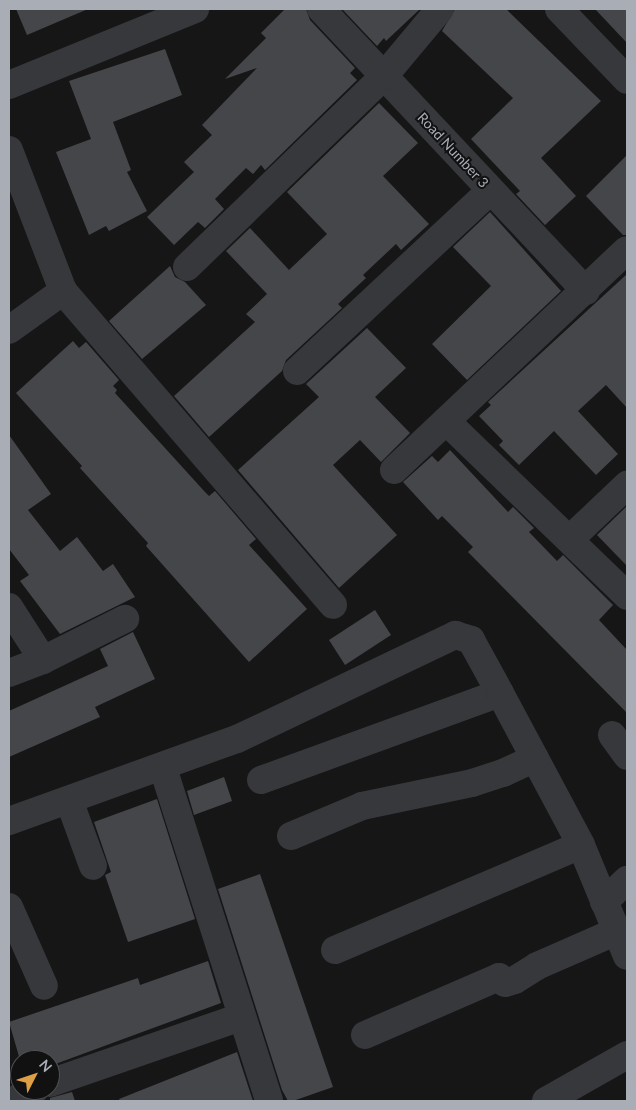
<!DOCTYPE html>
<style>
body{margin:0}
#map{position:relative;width:636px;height:1110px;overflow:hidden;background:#161617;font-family:Lato,sans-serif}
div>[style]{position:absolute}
.building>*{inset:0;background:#45464a}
.minor>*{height:28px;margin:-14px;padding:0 14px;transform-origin:14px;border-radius:14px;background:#37383c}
span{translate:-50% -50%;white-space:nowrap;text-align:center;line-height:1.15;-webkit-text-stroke:4px #111112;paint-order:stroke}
.street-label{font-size:14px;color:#a9aeb6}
.frame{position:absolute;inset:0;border:10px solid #a9aeb6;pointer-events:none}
.north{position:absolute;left:10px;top:1050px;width:50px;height:50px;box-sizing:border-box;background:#111112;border:1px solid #4e5054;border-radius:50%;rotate:49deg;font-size:14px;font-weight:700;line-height:20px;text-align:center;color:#a9aeb6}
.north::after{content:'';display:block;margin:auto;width:18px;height:22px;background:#dea046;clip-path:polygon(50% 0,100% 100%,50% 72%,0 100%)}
</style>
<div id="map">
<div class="building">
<i style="clip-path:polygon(16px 9px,88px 9px,27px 35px)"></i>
<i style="clip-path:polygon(285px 9px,306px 9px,310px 20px,355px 68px,350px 73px,357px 80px,265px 170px,261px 165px,253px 174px,246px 168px,215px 199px,224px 209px,205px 228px,198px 222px,174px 245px,147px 217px,194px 172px,184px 162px,212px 135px,202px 125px,257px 68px,225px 79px,266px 38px,261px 33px)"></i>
<i style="clip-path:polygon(342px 9px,420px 9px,386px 41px,384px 38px,377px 46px)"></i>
<i style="clip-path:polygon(455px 9px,506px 9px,601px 101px,541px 158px,576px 196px,545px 225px,516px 194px,520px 191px,471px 139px,513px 98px,442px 31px)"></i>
<i style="clip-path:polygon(595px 9px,627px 9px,627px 43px)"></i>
<i style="clip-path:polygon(165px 49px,182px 95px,113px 122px,131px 170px,127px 172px,147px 211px,109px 231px,106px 226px,89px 235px,56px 152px,91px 139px,69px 81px)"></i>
<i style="clip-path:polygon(379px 103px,418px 143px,383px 176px,429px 224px,401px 250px,396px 244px,363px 275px,366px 278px,338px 304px,342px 308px,286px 360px,282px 371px,209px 437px,174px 396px,255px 322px,246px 314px,267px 294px,226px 251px,250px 228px,289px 270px,327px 234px,287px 192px)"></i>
<i style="clip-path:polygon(627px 155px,627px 235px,623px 235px,586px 196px)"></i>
<i style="clip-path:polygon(490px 212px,561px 291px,467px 380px,432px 344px,491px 286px,453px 247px)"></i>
<i style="clip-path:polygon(170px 266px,175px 277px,185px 282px,206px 305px,142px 359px,109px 321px)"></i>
<i style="clip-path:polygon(627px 274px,627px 408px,606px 385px,578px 411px,618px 454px,596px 475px,554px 431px,519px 465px,499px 445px,503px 441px,479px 416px,491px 405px,488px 402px)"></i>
<i style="clip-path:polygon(367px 328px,406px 368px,375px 397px,410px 433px,381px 462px,360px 440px,333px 465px,397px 535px,339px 588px,238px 470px,319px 397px,306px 384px)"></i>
<i style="clip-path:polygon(73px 341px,79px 348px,86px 342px,119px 380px,113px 386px,117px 390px,115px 393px,205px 492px,209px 496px,215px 491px,256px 539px,249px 545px,307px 609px,249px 662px,146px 546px,148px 543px,80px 468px,82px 466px,16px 393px)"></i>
<i style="clip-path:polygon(9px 435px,51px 494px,28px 510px,60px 551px,77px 537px,103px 571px,113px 564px,135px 597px,60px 634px,20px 581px,29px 575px,9px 549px)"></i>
<i style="clip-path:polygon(450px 450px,508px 512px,513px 507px,534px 528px,529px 532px,557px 561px,563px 555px,613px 605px,599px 620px,627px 650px,627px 713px,468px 552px,473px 547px,442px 516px,438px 520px,403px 482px,432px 456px,438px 462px)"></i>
<i style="clip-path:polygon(627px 506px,627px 566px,597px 535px)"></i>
<i style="clip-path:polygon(375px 610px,391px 635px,345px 665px,329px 640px)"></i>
<i style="clip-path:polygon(133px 632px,155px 679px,95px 707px,100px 717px,9px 757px,9px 711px,108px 666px,100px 649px)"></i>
<i style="clip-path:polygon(224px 777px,232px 801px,194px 815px,187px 791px)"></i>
<i style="clip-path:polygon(157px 799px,195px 919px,128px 942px,105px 875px,111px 872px,94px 822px)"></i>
<i style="clip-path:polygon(260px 874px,333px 1087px,293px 1101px,288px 1101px,282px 1090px,218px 889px)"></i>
<i style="clip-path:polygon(208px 961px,221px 1003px,50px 1066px,50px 1060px,20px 1060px,9px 1022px,138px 978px,140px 985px)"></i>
<i style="clip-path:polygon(237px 1052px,253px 1101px,120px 1101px,119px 1099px)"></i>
<i style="clip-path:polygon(72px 1092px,75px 1101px,50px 1101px,50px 1098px)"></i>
</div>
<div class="minor">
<i style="left:321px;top:9px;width:387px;rotate:46.8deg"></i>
<i style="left:559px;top:9px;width:98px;rotate:46.2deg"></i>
<i style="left:9px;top:85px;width:201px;rotate:-22.2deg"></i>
<i style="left:9px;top:150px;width:151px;rotate:69deg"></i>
<i style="left:63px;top:291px;width:414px;rotate:49.3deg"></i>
<i style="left:187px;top:267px;width:274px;rotate:-44.1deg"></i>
<i style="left:384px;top:76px;width:87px;rotate:-50.1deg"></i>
<i style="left:9px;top:330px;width:67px;rotate:-35.8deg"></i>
<i style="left:297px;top:371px;width:265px;rotate:-43deg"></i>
<i style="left:446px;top:421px;width:252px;rotate:44deg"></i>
<i style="left:394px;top:470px;width:320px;rotate:-43.4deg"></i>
<i style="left:570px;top:539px;width:79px;rotate:-43.5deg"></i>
<i style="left:9px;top:607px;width:63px;rotate:57.3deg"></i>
<i style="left:9px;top:673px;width:36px;rotate:-21deg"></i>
<i style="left:43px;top:660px;width:92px;rotate:-26.6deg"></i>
<i style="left:612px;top:735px;width:26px;rotate:54deg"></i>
<i style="left:163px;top:768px;width:349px;rotate:72.3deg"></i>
<i style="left:261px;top:780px;width:254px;rotate:-20deg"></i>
<i style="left:69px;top:800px;width:70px;rotate:70deg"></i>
<i style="left:9px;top:821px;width:242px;rotate:-19.8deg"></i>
<i style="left:237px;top:739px;width:242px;rotate:-25.5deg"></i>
<i style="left:455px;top:635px;width:17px;rotate:17deg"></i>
<i style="left:471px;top:640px;width:60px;rotate:61.3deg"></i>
<i style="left:500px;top:693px;width:172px;rotate:61.9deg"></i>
<i style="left:581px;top:845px;width:120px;rotate:67.5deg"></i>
<i style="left:291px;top:836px;width:77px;rotate:-22.9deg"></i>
<i style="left:362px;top:806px;width:112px;rotate:-11.8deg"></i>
<i style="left:472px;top:783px;width:33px;rotate:-18deg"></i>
<i style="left:503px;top:773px;width:35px;rotate:-25deg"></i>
<i style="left:604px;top:902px;width:32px;rotate:-44deg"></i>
<i style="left:9px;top:907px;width:86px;rotate:66.1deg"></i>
<i style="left:335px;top:950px;width:267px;rotate:-23.1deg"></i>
<i style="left:365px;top:1035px;width:146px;rotate:-23.4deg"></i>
<i style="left:499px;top:977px;width:8px;rotate:45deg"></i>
<i style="left:505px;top:983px;width:10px;rotate:-17deg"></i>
<i style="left:515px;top:980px;width:26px;rotate:-32deg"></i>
<i style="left:537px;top:966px;width:87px;rotate:-23.6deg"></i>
<i style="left:50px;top:1083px;width:202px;rotate:-19.1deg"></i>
<i style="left:12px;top:1101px;width:25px;rotate:-26deg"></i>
<i style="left:546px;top:1101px;width:93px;rotate:-29.6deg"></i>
</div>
<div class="street-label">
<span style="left:453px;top:150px;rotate:47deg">Road Number 3</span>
</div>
<div class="frame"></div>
<div class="north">N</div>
</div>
